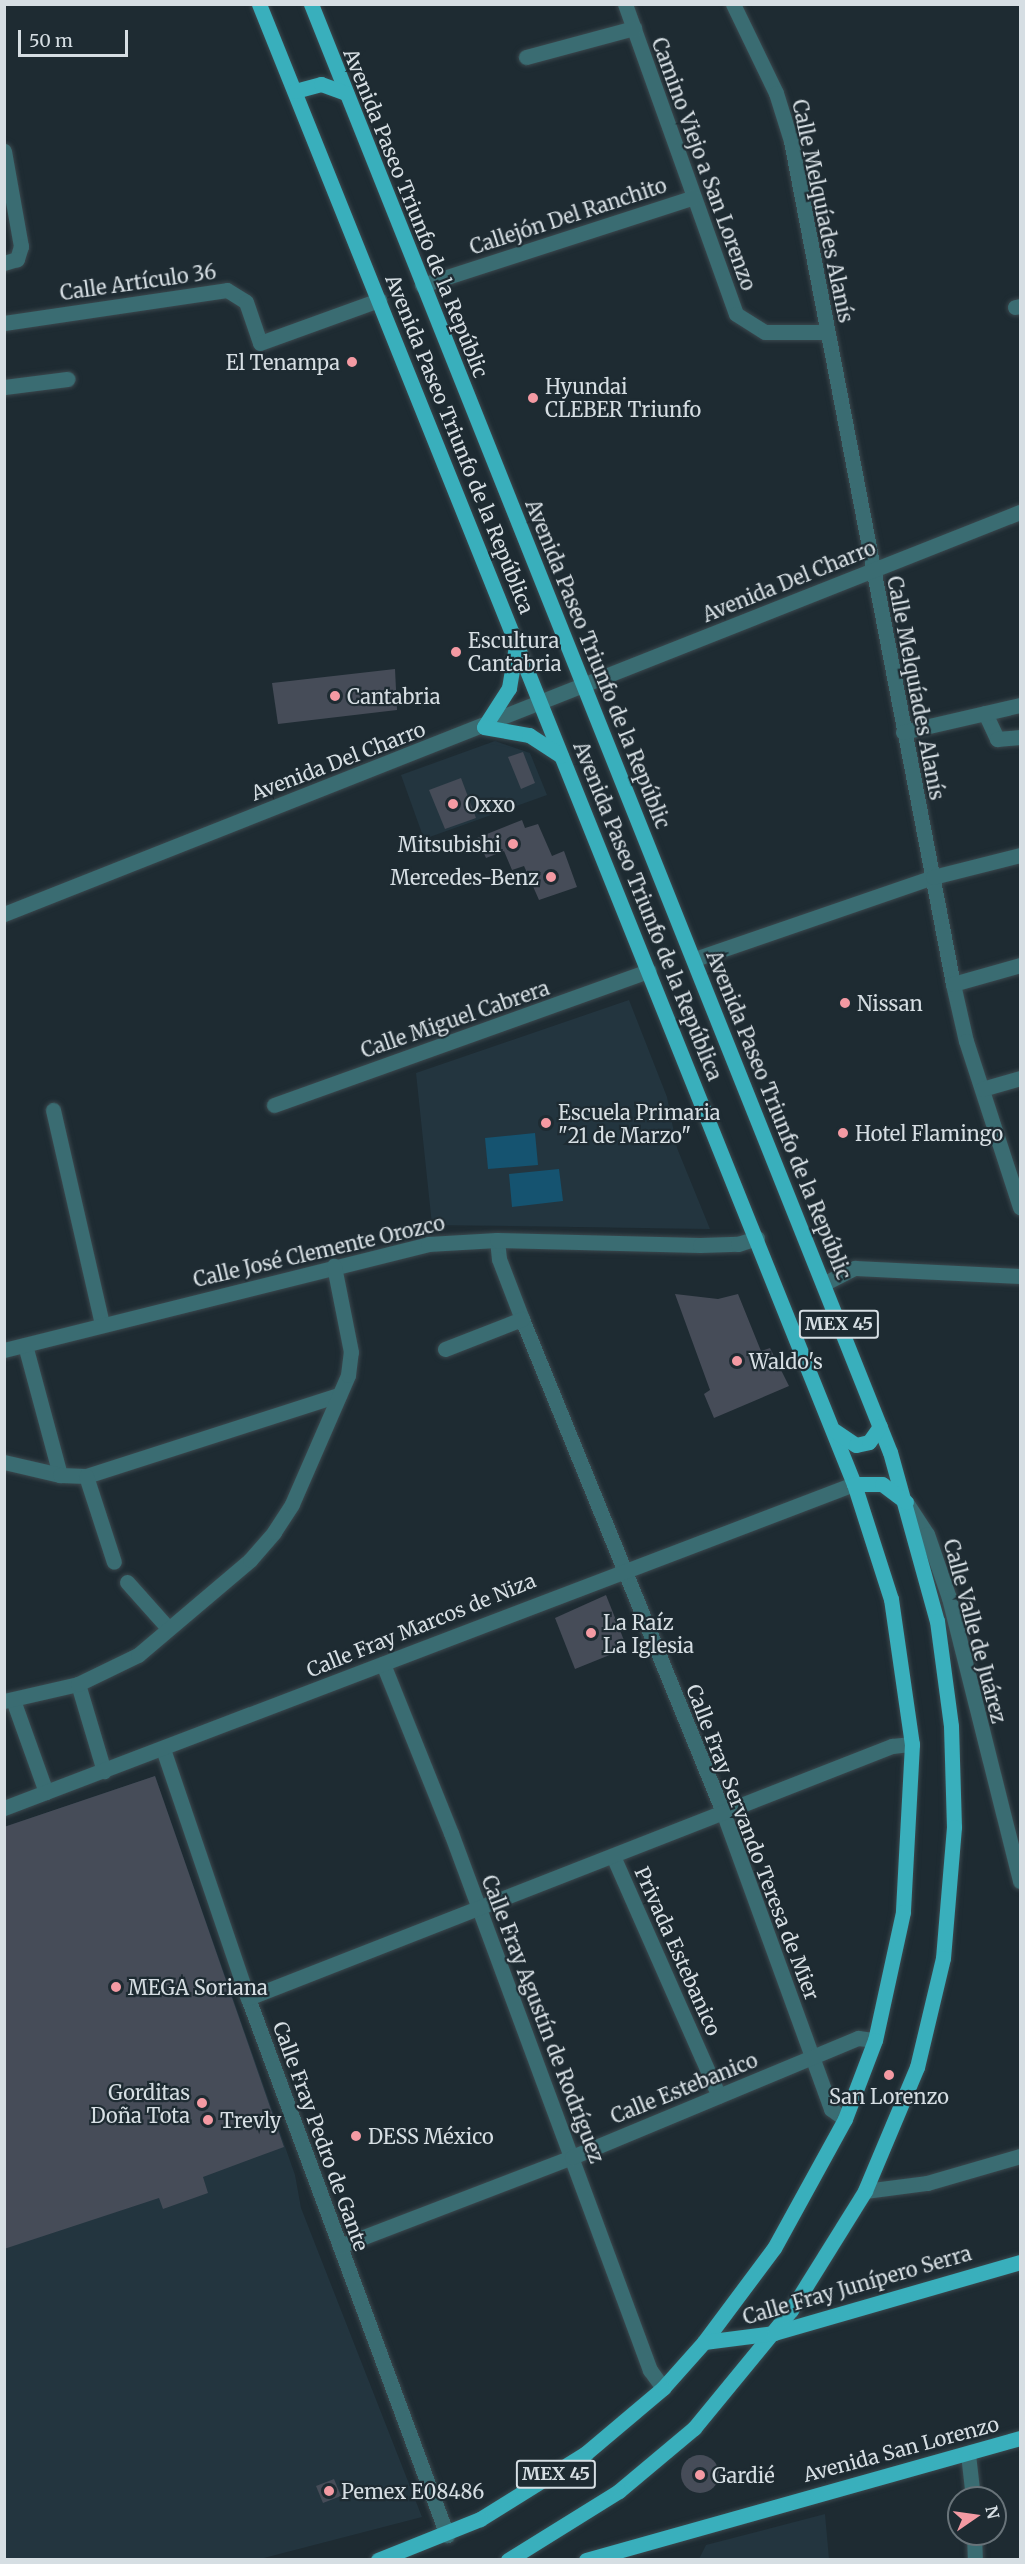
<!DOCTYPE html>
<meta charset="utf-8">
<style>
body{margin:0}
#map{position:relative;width:1025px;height:2564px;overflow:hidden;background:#1e2b32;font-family:Merriweather,serif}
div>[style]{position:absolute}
.built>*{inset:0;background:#23353f}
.green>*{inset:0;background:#155370}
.building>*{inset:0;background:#464c58}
.round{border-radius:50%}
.roads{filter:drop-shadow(0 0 2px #3b484e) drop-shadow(0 0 2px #3b484e)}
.minor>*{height:15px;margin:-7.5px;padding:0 7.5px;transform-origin:7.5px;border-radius:7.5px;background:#3a6c72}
.major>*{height:15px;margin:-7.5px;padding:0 7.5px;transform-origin:7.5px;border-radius:7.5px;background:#39afbc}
.dots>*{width:16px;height:16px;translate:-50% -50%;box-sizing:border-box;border:3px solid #1e2b32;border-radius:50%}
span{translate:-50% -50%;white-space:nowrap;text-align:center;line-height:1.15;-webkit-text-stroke:4.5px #1e2b32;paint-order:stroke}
.shield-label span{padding:2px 4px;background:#1e2b32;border:2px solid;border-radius:4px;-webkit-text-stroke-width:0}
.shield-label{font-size:18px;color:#d6dee3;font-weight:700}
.street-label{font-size:20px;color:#d6dee3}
.poi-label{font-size:20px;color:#d6dee3}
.right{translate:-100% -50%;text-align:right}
.left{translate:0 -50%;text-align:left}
.frame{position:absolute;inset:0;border:6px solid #d6dee3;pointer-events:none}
.north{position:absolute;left:947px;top:2486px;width:60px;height:60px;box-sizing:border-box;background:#1e2b32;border:2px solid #687379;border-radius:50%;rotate:77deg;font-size:16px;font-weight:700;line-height:24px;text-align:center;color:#d6dee3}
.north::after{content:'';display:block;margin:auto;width:21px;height:27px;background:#f49aa3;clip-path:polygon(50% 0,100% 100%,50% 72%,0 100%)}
.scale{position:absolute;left:18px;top:30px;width:110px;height:27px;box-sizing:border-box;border:3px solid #d6dee3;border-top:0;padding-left:8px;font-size:18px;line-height:21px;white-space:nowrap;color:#d6dee3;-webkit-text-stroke:4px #1e2b32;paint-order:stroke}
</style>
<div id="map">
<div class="built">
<i style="clip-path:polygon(495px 741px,530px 753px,547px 795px,424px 839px,401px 775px)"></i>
<i style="clip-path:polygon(629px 1000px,667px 1097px,677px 1148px,710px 1229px,432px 1225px,416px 1073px)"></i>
<i style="clip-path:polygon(155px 1776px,295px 2175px,301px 2208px,422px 2517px,260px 2559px,5px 2559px,4px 1827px)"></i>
<i style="clip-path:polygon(825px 2514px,829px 2559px,699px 2559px,706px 2545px)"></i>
</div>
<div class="green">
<i style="clip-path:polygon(535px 1133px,538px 1165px,488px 1169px,485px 1138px)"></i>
<i style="clip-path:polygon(559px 1169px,563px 1201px,512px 1207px,509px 1174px)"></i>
</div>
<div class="building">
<i style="clip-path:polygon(395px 669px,397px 710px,278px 724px,272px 683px)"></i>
<i style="clip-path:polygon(523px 752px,535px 783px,521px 789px,508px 757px)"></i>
<i style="clip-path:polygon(461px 778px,476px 818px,445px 829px,429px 790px)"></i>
<i style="clip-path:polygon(522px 820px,525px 828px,538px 824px,552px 856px,564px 851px,577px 887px,539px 900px,524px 866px,512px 870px,504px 851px,486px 858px,477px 838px)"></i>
<i style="clip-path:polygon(675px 1294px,718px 1299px,738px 1294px,761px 1351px,770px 1348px,789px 1386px,714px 1418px,704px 1394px,710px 1390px)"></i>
<i style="clip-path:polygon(606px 1595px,627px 1648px,575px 1669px,555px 1618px)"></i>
<i style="clip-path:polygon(155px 1776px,284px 2147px,203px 2177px,208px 2193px,163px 2209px,159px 2198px,4px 2249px,4px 1827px)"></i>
<i class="round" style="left:681px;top:2455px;width:38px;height:38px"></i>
<i style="clip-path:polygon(334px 2479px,341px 2496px,323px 2503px,316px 2486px)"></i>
</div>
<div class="roads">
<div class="minor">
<i style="left:625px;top:4px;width:329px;rotate:70.3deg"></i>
<i style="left:736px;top:314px;width:34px;rotate:32deg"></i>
<i style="left:765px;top:332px;width:62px"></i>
<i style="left:733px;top:4px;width:99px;rotate:64.2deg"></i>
<i style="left:776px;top:93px;width:50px;rotate:72.6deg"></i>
<i style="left:791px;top:141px;width:858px;rotate:79.12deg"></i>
<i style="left:953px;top:984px;width:58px;rotate:77.2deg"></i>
<i style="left:966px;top:1041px;width:175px;rotate:72deg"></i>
<i style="left:526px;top:57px;width:112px;rotate:-15deg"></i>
<i style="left:4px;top:151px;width:97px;rotate:79.9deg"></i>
<i style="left:21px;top:246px;width:14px;rotate:107deg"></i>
<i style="left:17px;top:259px;width:14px;rotate:163deg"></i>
<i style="left:422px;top:285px;width:284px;rotate:-17.9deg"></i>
<i style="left:1015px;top:307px;width:5px;rotate:-11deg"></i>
<i style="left:4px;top:323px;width:225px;rotate:-8.4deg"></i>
<i style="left:227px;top:290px;width:22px;rotate:32deg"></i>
<i style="left:246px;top:302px;width:43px;rotate:71.1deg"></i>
<i style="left:260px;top:343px;width:127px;rotate:-19.9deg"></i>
<i style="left:4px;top:387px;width:64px;rotate:-7.2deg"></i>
<i style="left:985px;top:713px;width:29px;rotate:65deg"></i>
<i style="left:997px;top:739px;width:23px;rotate:-5deg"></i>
<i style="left:903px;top:732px;width:120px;rotate:-13deg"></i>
<i style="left:4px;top:914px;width:1093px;rotate:-21.59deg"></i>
<i style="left:695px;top:959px;width:252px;rotate:-19deg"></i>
<i style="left:933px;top:877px;width:90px;rotate:-14.2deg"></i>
<i style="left:953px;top:984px;width:70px;rotate:-15.8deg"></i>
<i style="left:982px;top:1089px;width:40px;rotate:-16deg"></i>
<i style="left:274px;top:1105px;width:398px;rotate:-19.7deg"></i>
<i style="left:53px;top:1110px;width:220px;rotate:77.1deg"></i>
<i style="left:497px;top:1240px;width:19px;rotate:84deg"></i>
<i style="left:499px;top:1259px;width:64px;rotate:69deg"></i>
<i style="left:522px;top:1319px;width:532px;rotate:67.82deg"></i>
<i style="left:723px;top:1812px;width:316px;rotate:70deg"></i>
<i style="left:831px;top:2109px;width:17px;rotate:36deg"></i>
<i style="left:823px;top:1284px;width:36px;rotate:-27deg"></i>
<i style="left:855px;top:1268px;width:165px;rotate:2.8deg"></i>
<i style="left:25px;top:1345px;width:135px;rotate:74.9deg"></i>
<i style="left:445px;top:1349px;width:83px;rotate:-21.3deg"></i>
<i style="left:4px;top:1350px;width:437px;rotate:-14deg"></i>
<i style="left:428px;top:1244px;width:69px;rotate:-3.3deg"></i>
<i style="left:497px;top:1240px;width:203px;rotate:1.4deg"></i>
<i style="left:700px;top:1245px;width:38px;rotate:-2deg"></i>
<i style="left:738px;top:1244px;width:20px;rotate:-18deg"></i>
<i style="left:4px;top:1462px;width:57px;rotate:13.1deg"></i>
<i style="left:60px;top:1475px;width:26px;rotate:2deg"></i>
<i style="left:86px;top:1476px;width:266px;rotate:-17.8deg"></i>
<i style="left:86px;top:1476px;width:90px;rotate:72deg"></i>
<i style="left:906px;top:1502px;width:38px;rotate:57deg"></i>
<i style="left:927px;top:1534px;width:68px;rotate:71deg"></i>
<i style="left:949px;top:1598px;width:292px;rotate:75.9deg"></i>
<i style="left:127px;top:1582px;width:62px;rotate:48.3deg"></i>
<i style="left:383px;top:1664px;width:182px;rotate:68.1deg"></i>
<i style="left:451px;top:1833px;width:573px;rotate:69.67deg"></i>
<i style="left:650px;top:2370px;width:22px;rotate:54deg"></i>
<i style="left:78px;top:1684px;width:91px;rotate:73.4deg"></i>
<i style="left:13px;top:1700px;width:98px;rotate:70.3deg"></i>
<i style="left:4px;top:1701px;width:76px;rotate:-12.9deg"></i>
<i style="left:78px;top:1684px;width:67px;rotate:-25.8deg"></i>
<i style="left:138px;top:1655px;width:147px;rotate:-40.3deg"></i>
<i style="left:250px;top:1560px;width:37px;rotate:-49deg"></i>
<i style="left:274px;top:1532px;width:33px;rotate:-57deg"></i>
<i style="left:292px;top:1504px;width:141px;rotate:-66.5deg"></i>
<i style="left:348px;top:1375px;width:23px;rotate:-83deg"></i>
<i style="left:351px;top:1352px;width:88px;rotate:-101.2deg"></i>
<i style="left:163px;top:1749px;width:263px;rotate:71.2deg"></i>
<i style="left:248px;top:1998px;width:573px;rotate:69.67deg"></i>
<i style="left:4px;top:1808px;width:910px;rotate:-20.87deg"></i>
<i style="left:613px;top:1856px;width:262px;rotate:66.2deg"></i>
<i style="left:248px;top:1998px;width:692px;rotate:-21.37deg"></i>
<i style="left:892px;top:1746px;width:20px;rotate:-6deg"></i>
<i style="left:865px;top:2191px;width:63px;rotate:-7.4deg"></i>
<i style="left:927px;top:2183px;width:97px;rotate:-16.2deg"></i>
<i style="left:340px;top:2246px;width:248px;rotate:-21deg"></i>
<i style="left:572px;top:2157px;width:310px;rotate:-22.6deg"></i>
<i style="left:858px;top:2038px;width:17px;rotate:7deg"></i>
<i style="left:968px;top:2454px;width:44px;rotate:83.5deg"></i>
<i style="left:974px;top:2534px;width:26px;rotate:88deg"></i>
</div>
<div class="major">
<i style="left:259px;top:4px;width:1595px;rotate:68.1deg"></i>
<i style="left:854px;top:1484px;width:121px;rotate:72.2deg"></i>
<i style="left:891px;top:1599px;width:147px;rotate:81.8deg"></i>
<i style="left:912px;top:1744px;width:168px;rotate:93.1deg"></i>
<i style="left:903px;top:1912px;width:131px;rotate:102.3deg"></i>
<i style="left:875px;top:2040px;width:85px;rotate:110.8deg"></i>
<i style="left:845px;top:2119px;width:147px;rotate:118.8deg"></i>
<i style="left:774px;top:2248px;width:117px;rotate:126.7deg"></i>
<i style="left:704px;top:2342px;width:62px;rotate:131.7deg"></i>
<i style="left:663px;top:2388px;width:101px;rotate:139.8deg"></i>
<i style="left:586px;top:2453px;width:125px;rotate:148.1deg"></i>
<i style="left:480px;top:2519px;width:110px;rotate:158.1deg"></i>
<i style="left:311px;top:4px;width:1559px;rotate:68.21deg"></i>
<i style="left:890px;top:1452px;width:175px;rotate:74.5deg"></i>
<i style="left:937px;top:1621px;width:106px;rotate:82.4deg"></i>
<i style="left:951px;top:1726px;width:101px;rotate:88.3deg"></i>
<i style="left:954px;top:1827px;width:131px;rotate:94.8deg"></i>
<i style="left:943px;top:1958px;width:112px;rotate:103.4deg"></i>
<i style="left:917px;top:2067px;width:134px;rotate:112.8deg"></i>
<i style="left:865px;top:2191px;width:140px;rotate:121.9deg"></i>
<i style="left:791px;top:2310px;width:153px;rotate:129.4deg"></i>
<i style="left:694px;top:2428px;width:98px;rotate:140deg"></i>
<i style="left:619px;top:2491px;width:131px;rotate:148.1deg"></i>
<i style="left:295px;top:91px;width:27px;rotate:-15deg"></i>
<i style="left:321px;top:84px;width:27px;rotate:20deg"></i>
<i style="left:516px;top:646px;width:43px;rotate:99.5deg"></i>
<i style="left:509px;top:688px;width:46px;rotate:122.7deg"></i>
<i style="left:484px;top:727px;width:46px;rotate:10.1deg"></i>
<i style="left:529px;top:735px;width:38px;rotate:33deg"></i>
<i style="left:835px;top:1431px;width:25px;rotate:34deg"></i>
<i style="left:856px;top:1445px;width:13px;rotate:-13deg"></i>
<i style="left:869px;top:1442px;width:19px;rotate:-55deg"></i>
<i style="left:854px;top:1484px;width:28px"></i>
<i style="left:882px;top:1484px;width:30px;rotate:37deg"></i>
<i style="left:704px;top:2342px;width:71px;rotate:-7.3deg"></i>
<i style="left:774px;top:2333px;width:256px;rotate:-16.1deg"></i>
<i style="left:586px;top:2560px;width:451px;rotate:-15.7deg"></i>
</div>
</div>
<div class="dots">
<i style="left:352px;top:362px;background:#f49aa3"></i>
<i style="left:533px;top:398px;background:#f49aa3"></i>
<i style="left:456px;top:652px;background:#f49aa3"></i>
<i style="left:335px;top:696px;background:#f49aa3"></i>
<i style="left:453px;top:804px;background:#f49aa3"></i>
<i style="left:513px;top:844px;background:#f49aa3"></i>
<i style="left:551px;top:877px;background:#f49aa3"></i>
<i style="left:845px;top:1003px;background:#f49aa3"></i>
<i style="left:546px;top:1123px;background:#f49aa3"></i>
<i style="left:843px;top:1133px;background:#f49aa3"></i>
<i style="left:737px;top:1361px;background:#f49aa3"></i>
<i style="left:591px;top:1633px;background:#f49aa3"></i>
<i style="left:116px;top:1987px;background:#f49aa3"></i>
<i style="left:889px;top:2075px;background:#f49aa3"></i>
<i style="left:202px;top:2103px;background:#f49aa3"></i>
<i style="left:208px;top:2120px;background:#f49aa3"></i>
<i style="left:356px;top:2136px;background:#f49aa3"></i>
<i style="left:700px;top:2475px;background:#f49aa3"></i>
<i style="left:329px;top:2491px;background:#f49aa3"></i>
</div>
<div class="shield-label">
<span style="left:839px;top:1324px">MEX 45</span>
<span style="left:556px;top:2474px">MEX 45</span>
</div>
<div class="street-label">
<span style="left:704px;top:164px;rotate:70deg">Camino Viejo a San Lorenzo</span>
<span style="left:823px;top:211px;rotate:78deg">Calle Melquíades Alanís</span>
<span style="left:416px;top:213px;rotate:68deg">Avenida Paseo Triunfo de la Repúblic</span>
<span style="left:568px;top:216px;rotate:-18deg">Callejón Del Ranchito</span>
<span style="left:138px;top:282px;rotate:-8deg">Calle Artículo 36</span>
<span style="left:460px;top:444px;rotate:68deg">Avenida Paseo Triunfo de la República</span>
<span style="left:789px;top:581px;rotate:-22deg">Avenida Del Charro</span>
<span style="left:598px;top:664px;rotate:68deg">Avenida Paseo Triunfo de la Repúblic</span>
<span style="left:916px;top:688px;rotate:79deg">Calle Melquíades Alanís</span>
<span style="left:338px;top:761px;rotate:-21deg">Avenida Del Charro</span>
<span style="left:648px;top:911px;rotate:68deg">Avenida Paseo Triunfo de la República</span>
<span style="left:455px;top:1019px;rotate:-19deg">Calle Miguel Cabrera</span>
<span style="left:779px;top:1115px;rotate:68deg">Avenida Paseo Triunfo de la Repúblic</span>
<span style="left:319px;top:1251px;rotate:-13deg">Calle José Clemente Orozco</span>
<span style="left:421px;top:1625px;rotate:-22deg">Calle Fray Marcos de Niza</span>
<span style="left:975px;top:1631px;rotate:75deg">Calle Valle de Juárez</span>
<span style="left:753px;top:1842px;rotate:69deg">Calle Fray Servando Teresa de Mier</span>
<span style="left:678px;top:1951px;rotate:66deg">Privada Estebanico</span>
<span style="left:543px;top:2019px;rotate:69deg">Calle Fray Agustín de Rodríguez</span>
<span style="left:684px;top:2088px;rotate:-22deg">Calle Estebanico</span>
<span style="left:321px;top:2136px;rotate:70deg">Calle Fray Pedro de Gante</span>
<span style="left:857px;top:2285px;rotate:-16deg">Calle Fray Junípero Serra</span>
<span style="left:901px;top:2449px;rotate:-15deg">Avenida San Lorenzo</span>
</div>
<div class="poi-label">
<span class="right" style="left:340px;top:362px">El Tenampa</span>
<span class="left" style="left:545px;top:398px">Hyundai<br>CLEBER Triunfo</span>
<span class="left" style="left:468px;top:652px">Escultura<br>Cantabria</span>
<span class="left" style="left:347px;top:696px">Cantabria</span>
<span class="left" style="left:465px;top:804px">Oxxo</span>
<span class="right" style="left:501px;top:844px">Mitsubishi</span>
<span class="right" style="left:539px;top:877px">Mercedes-Benz</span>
<span class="left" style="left:857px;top:1003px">Nissan</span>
<span class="left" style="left:558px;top:1124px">Escuela Primaria<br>"21 de Marzo"</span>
<span class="left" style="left:855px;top:1133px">Hotel Flamingo</span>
<span class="left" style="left:749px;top:1361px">Waldo's</span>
<span class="left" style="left:603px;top:1634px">La Raíz<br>La Iglesia</span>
<span class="left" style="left:128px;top:1987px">MEGA Soriana</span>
<span class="right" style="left:190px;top:2104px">Gorditas<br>Doña Tota</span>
<span style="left:889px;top:2096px">San Lorenzo</span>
<span class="left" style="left:220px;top:2120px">Trevly</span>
<span class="left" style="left:368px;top:2136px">DESS México</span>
<span class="left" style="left:712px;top:2475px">Gardié</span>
<span class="left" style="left:341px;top:2491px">Pemex E08486</span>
</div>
<div class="frame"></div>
<div class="north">N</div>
<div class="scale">50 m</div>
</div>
